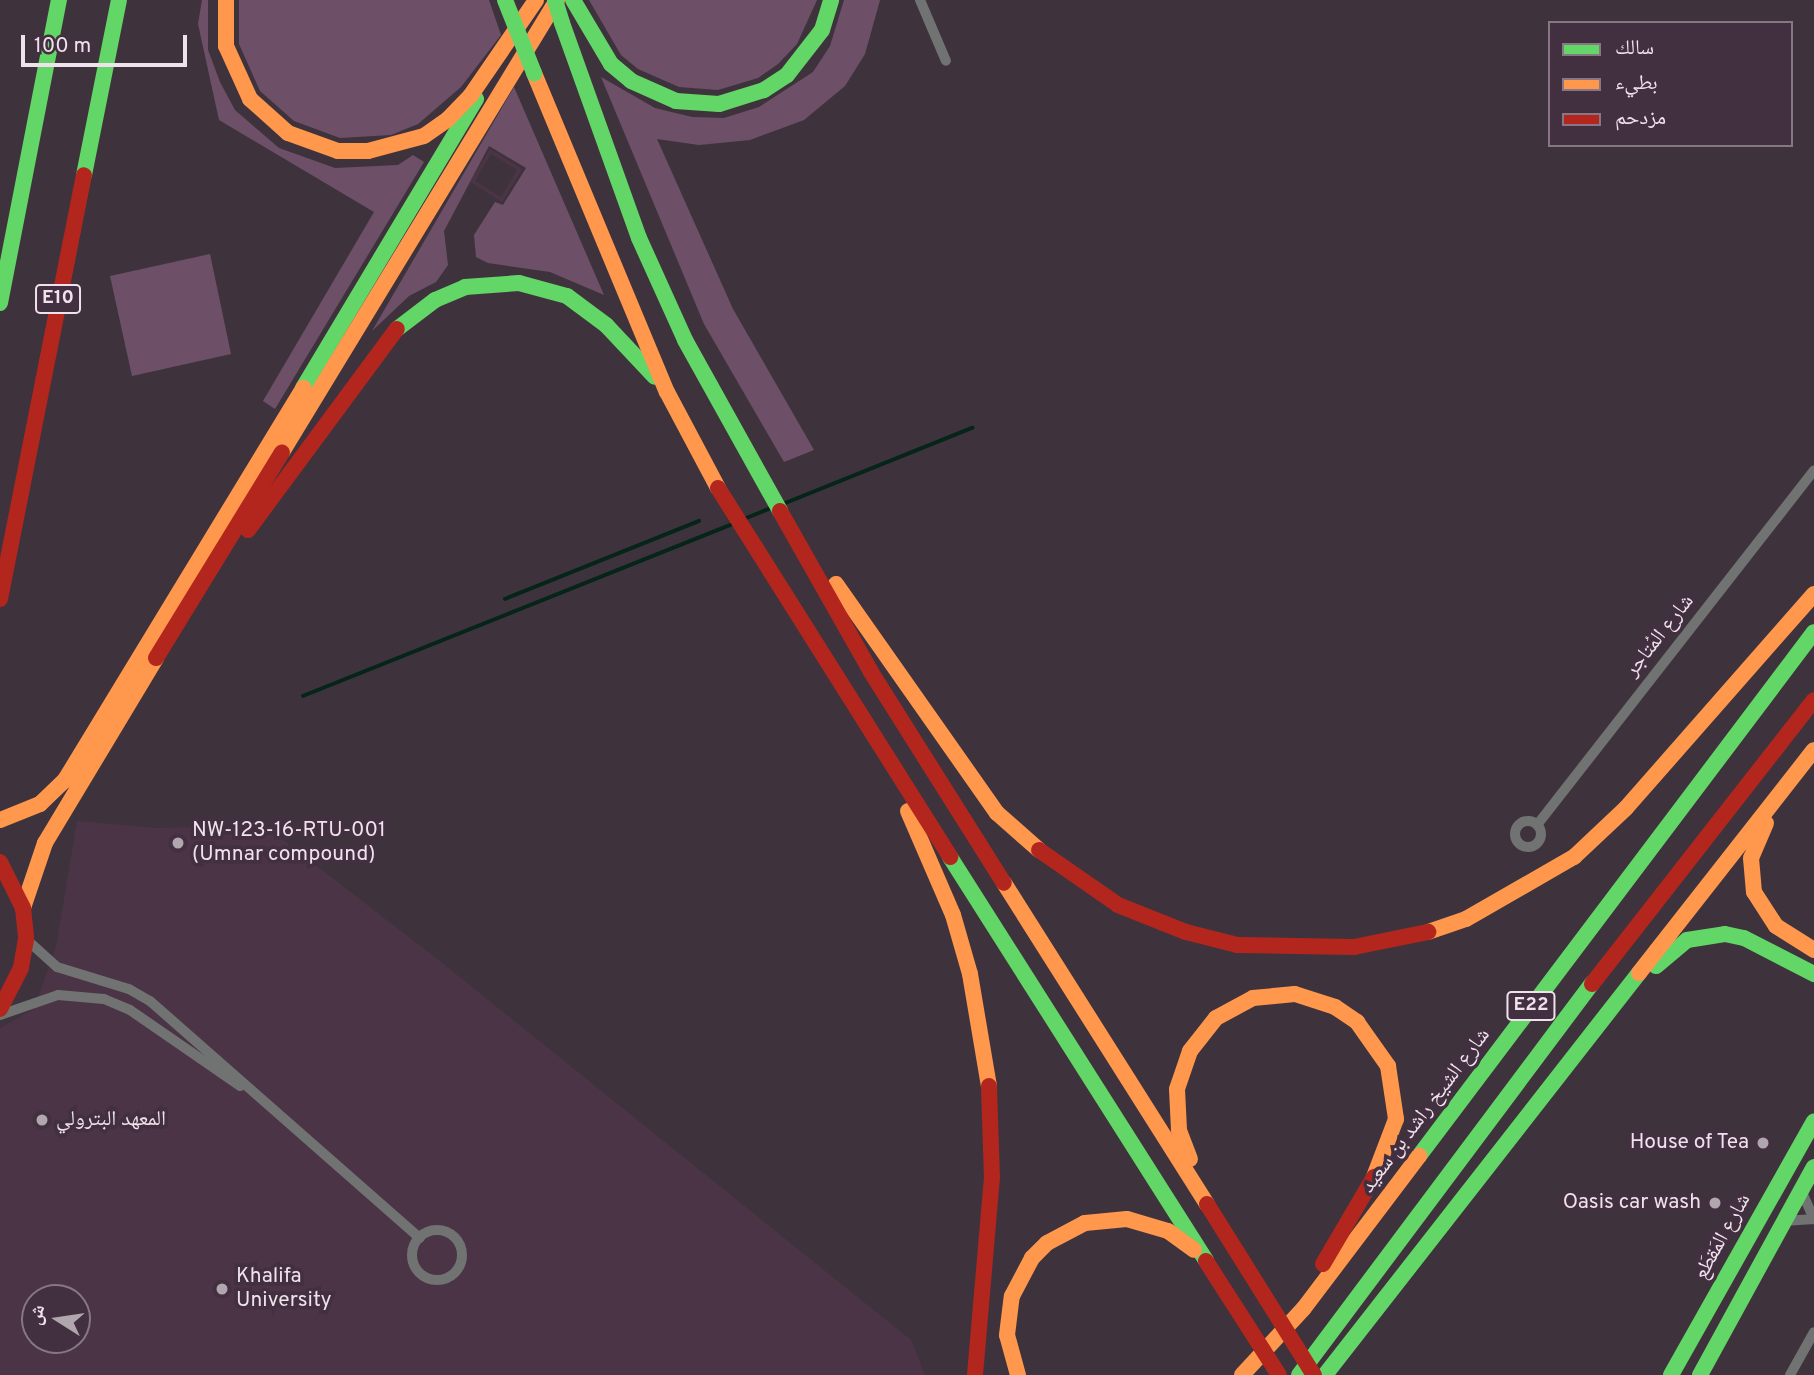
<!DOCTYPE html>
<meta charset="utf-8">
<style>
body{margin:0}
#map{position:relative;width:1814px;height:1375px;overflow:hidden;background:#3e333c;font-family:Overpass,"Noto Naskh Arabic",sans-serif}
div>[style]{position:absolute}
.built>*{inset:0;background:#4b3446}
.green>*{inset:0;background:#6d5067}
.stream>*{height:3.5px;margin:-1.75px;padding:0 1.75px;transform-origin:1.75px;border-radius:1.75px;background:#062519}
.street>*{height:10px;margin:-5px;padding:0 5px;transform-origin:5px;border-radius:5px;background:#717372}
.street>.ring{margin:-5px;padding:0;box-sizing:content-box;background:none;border:10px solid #717372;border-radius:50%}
.fast>*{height:16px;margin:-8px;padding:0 8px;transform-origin:8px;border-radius:8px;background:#63d668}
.slow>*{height:16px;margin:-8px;padding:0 8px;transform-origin:8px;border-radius:8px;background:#ff974d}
.jam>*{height:16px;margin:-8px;padding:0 8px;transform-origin:8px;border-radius:8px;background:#b3261e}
.fast-bridge>*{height:16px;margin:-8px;padding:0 8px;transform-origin:8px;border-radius:8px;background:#63d668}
.jam-bridge>*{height:16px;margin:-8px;padding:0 8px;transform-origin:8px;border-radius:8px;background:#b3261e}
.dots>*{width:19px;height:19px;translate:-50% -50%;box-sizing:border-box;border:4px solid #422f3f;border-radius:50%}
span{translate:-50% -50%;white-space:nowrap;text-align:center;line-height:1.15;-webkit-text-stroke:7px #422f3f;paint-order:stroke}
.shield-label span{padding:2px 5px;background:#422f3f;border:2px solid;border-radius:5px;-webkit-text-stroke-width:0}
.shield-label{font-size:19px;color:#efe2ec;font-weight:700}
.street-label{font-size:21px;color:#efe2ec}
.poi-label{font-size:21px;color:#efe2ec}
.left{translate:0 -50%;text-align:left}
.right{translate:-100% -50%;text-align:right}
.legend{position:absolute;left:1548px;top:21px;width:245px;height:126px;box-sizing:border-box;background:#422f3f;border:2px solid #877784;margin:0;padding:9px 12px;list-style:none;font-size:21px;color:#efe2ec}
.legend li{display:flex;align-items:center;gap:14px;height:35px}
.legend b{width:35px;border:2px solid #877784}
.north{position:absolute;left:21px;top:1284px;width:70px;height:70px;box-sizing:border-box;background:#422f3f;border:2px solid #877784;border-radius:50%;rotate:282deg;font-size:19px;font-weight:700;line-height:28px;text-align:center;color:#efe2ec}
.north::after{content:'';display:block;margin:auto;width:24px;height:32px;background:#b1a5ae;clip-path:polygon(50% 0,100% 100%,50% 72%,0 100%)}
.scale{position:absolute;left:21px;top:35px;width:166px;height:32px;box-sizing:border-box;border:4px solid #efe2ec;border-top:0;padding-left:9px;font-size:21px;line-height:24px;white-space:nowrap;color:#efe2ec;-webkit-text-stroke:5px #422f3f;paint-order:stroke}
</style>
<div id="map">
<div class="built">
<i style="clip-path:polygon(evenodd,490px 149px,522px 169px,502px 202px,470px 182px,490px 149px,491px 154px,517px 170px,501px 197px,475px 181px,491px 154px)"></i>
<i style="clip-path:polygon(evenodd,77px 821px,156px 828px,265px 826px,441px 962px,911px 1340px,925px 1375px,0 1375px,0 1028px,34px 1009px,56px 947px,77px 821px,35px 1298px,77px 1298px,77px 1340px,35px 1340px,35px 1298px)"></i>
</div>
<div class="green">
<i style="clip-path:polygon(202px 0,208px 0,208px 50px,220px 82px,235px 110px,279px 148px,335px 168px,398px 165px,413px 155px,424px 162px,275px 409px,263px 401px,374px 212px,219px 120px,198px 24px)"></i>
<i style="clip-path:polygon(239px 0,489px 0,501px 35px,461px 87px,418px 124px,391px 135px,340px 138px,294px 121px,260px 91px,239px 44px)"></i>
<i style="clip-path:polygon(589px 0,817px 0,797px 44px,778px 64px,758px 78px,718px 90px,679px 87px,638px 69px,621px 55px)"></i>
<i style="clip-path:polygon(844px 0,880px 0,865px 54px,845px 86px,804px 120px,750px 140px,699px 145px,657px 139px,733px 309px,814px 450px,784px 462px,704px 324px,601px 77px,655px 108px,692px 117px,724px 118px,759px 107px,813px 72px,830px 46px)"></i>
<i style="clip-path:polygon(514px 87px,604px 295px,550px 272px,488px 263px,476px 257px,474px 235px,495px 202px,503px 205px,526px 168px,489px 146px,444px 231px,448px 265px,436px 282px,409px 296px,372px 331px)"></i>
<i style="clip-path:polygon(210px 254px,231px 354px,132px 376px,110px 276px)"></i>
</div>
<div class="stream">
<i style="left:783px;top:504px;width:204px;rotate:-21.9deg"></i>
<i style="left:744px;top:519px;width:27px;rotate:-22deg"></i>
<i style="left:505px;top:599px;width:209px;rotate:-21.9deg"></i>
<i style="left:303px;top:696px;width:460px;rotate:-21.8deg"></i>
</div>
<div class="street">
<i style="left:920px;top:0;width:66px;rotate:66.9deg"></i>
<i class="ring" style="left:1515px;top:821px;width:16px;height:16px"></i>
<i style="left:1537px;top:825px;width:450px;rotate:-52deg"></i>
<i style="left:26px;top:939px;width:42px;rotate:42.1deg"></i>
<i style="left:57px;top:967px;width:75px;rotate:17deg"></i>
<i style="left:129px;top:989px;width:24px;rotate:30deg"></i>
<i style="left:150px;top:1001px;width:359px;rotate:41.3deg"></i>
<i style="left:0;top:1015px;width:61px;rotate:-19deg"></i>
<i style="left:58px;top:995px;width:46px;rotate:5deg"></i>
<i style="left:104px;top:999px;width:28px;rotate:23deg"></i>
<i style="left:130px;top:1010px;width:134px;rotate:34.6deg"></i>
<i style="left:1801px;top:1190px;width:32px;rotate:66deg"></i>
<i style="left:1784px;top:1221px;width:30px;rotate:-4deg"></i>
<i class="ring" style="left:412px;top:1230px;width:40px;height:40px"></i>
<i style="left:1790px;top:1375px;width:49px;rotate:-60.8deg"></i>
</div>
<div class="fast">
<i style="left:573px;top:0;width:74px;rotate:59.3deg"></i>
<i style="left:611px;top:64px;width:26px;rotate:40deg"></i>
<i style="left:631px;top:81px;width:49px;rotate:24deg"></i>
<i style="left:676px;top:101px;width:43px;rotate:4deg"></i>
<i style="left:719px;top:104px;width:47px;rotate:-17.3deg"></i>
<i style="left:764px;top:90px;width:27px;rotate:-33deg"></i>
<i style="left:787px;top:75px;width:57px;rotate:-52.1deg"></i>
<i style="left:822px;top:30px;width:31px;rotate:-73deg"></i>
<i style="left:562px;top:23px;width:228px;rotate:70.3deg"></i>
<i style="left:639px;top:238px;width:112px;rotate:65.7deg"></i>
<i style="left:685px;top:340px;width:196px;rotate:60.9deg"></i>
<i style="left:84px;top:175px;width:178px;rotate:-78.7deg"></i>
<i style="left:0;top:303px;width:309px;rotate:-79deg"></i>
<i style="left:397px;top:329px;width:48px;rotate:-37.3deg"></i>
<i style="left:435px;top:300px;width:33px;rotate:-23deg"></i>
<i style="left:465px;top:287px;width:54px;rotate:-4.2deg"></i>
<i style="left:519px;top:283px;width:50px;rotate:15.2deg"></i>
<i style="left:567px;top:296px;width:49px;rotate:36.6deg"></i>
<i style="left:606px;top:325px;width:71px;rotate:46.7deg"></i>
<i style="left:303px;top:388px;width:337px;rotate:-59.1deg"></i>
<i style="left:950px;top:857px;width:478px;rotate:57.6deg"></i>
<i style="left:1656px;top:966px;width:40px;rotate:-40deg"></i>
<i style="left:1687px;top:940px;width:38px;rotate:-9deg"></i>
<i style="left:1725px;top:934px;width:19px;rotate:12deg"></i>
<i style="left:1744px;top:938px;width:79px;rotate:27.2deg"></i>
<i style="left:1419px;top:1156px;width:656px;rotate:-52.99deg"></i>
<i style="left:1299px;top:1375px;width:489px;rotate:-53.2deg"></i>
<i style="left:1325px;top:1375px;width:510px;rotate:-52.01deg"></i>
<i style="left:1671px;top:1375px;width:291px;rotate:-60.6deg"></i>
<i style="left:1700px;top:1375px;width:237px;rotate:-61.3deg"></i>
</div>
<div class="slow">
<i style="left:226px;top:0;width:46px;rotate:90deg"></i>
<i style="left:226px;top:46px;width:58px;rotate:65.6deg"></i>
<i style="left:250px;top:99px;width:51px;rotate:41.8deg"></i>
<i style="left:288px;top:133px;width:53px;rotate:19.8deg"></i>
<i style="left:338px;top:151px;width:30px"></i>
<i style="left:368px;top:151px;width:58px;rotate:-15deg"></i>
<i style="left:424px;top:136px;width:29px;rotate:-35deg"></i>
<i style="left:448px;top:119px;width:33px;rotate:-46deg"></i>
<i style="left:471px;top:95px;width:115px;rotate:-55.6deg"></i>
<i style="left:534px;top:73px;width:346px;rotate:67.4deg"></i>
<i style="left:667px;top:392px;width:109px;rotate:62deg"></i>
<i style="left:282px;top:452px;width:529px;rotate:-58.68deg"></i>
<i style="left:836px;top:584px;width:280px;rotate:54.9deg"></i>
<i style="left:997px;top:813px;width:56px;rotate:41.4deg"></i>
<i style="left:908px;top:811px;width:113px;rotate:66.6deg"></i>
<i style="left:953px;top:915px;width:61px;rotate:73.9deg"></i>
<i style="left:970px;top:974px;width:114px;rotate:80.4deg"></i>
<i style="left:0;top:820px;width:43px;rotate:-21.8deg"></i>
<i style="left:40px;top:804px;width:35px;rotate:-44deg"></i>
<i style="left:65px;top:780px;width:459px;rotate:-58.7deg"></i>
<i style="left:1766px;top:823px;width:38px;rotate:113deg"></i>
<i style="left:1751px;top:858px;width:34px;rotate:85deg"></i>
<i style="left:1754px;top:892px;width:40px;rotate:57.1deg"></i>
<i style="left:1776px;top:926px;width:45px;rotate:32.3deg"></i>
<i style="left:1004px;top:883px;width:380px;rotate:57.7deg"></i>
<i style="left:23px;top:908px;width:69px;rotate:-71.3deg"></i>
<i style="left:45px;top:843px;width:216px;rotate:-59deg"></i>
<i style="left:1428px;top:932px;width:40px;rotate:-18.9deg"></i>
<i style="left:1466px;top:919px;width:125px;rotate:-29.9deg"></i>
<i style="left:1574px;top:857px;width:71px;rotate:-43.3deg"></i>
<i style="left:1626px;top:808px;width:285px;rotate:-48.7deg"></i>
<i style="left:1639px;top:973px;width:283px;rotate:-51.9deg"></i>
<i style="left:1190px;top:1159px;width:31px;rotate:-111deg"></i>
<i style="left:1179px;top:1130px;width:41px;rotate:-92.8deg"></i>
<i style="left:1177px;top:1089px;width:40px;rotate:-71.1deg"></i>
<i style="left:1190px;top:1051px;width:42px;rotate:-51.8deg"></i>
<i style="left:1216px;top:1018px;width:42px;rotate:-28.4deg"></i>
<i style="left:1253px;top:998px;width:42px;rotate:-5.4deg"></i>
<i style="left:1295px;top:994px;width:42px;rotate:18deg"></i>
<i style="left:1335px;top:1007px;width:27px;rotate:34deg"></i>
<i style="left:1357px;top:1022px;width:54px;rotate:54.8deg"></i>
<i style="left:1388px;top:1066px;width:54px;rotate:81.4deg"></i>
<i style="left:1396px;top:1119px;width:62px;rotate:110.8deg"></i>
<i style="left:1018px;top:1375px;width:41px;rotate:-105.4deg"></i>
<i style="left:1007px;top:1335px;width:39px;rotate:-83deg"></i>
<i style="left:1012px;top:1296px;width:43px;rotate:-62.2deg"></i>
<i style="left:1032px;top:1258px;width:21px;rotate:-45deg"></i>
<i style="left:1047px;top:1243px;width:43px;rotate:-27.8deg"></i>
<i style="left:1085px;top:1223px;width:42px;rotate:-5.4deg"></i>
<i style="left:1127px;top:1219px;width:43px;rotate:16.3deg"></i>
<i style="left:1168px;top:1231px;width:32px;rotate:36deg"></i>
<i style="left:1242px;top:1375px;width:91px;rotate:-47.2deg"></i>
<i style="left:1304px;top:1308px;width:191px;rotate:-52.9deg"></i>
</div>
<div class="jam">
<i style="left:718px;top:488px;width:436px;rotate:57.8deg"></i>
<i style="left:780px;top:511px;width:185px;rotate:60.5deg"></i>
<i style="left:871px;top:672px;width:249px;rotate:57.8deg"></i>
<i style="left:248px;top:530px;width:250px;rotate:-53.5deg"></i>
<i style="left:0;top:599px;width:432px;rotate:-78.8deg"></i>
<i style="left:156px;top:658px;width:241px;rotate:-58.5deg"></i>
<i style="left:1039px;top:850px;width:96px;rotate:34.8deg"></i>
<i style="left:1118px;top:905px;width:73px;rotate:21.7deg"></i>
<i style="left:1186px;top:932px;width:53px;rotate:14.3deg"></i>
<i style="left:1237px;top:945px;width:117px;rotate:1deg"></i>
<i style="left:1354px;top:947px;width:76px;rotate:-11.5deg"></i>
<i style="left:0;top:862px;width:51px;rotate:63.4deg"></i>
<i style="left:23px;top:908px;width:31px;rotate:84deg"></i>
<i style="left:26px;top:939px;width:29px;rotate:100deg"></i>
<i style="left:21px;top:968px;width:46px;rotate:117.1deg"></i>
<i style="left:1592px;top:984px;width:360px;rotate:-52deg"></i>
<i style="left:1323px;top:1264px;width:101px;rotate:-59.6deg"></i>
<i style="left:975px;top:1375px;width:198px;rotate:-85.1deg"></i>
<i style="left:992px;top:1178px;width:92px;rotate:-91.9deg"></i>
</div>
<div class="fast-bridge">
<i style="left:505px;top:0;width:79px;rotate:68.3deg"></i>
<i style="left:555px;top:0;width:24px;rotate:73deg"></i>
</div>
<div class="jam-bridge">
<i style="left:1207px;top:1204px;width:202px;rotate:58deg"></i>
<i style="left:1206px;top:1261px;width:135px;rotate:57.4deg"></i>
</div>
<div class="dots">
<i style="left:178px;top:843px;background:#b1a5ae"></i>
<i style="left:42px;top:1120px;background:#b1a5ae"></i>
<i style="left:1763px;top:1143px;background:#b1a5ae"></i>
<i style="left:1715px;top:1203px;background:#b1a5ae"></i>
<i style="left:222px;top:1289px;background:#b1a5ae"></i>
</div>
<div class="shield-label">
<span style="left:58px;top:299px">E10</span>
<span style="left:1531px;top:1006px">E22</span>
</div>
<div class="street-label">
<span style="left:1660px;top:636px;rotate:-52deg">شارع المُتاجر</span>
<span style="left:1426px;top:1111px;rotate:-53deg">شارع الشيخ راشد بن سعيد</span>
<span style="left:1723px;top:1237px;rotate:-61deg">شارع المَقطَع</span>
</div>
<div class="poi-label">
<span class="left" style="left:192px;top:843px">NW-123-16-RTU-001<br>(Umnar compound)</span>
<span class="left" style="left:56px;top:1120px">المعهد البترولي</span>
<span class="right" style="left:1749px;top:1143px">House of Tea</span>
<span class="right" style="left:1701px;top:1203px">Oasis car wash</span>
<span class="left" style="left:236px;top:1289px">Khalifa<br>University</span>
</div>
<ul class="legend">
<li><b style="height:9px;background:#63d668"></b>سالك</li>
<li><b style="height:9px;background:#ff974d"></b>بطيء</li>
<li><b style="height:9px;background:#b3261e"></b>مزدحم</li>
</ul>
<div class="north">ش</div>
<div class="scale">100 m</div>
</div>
